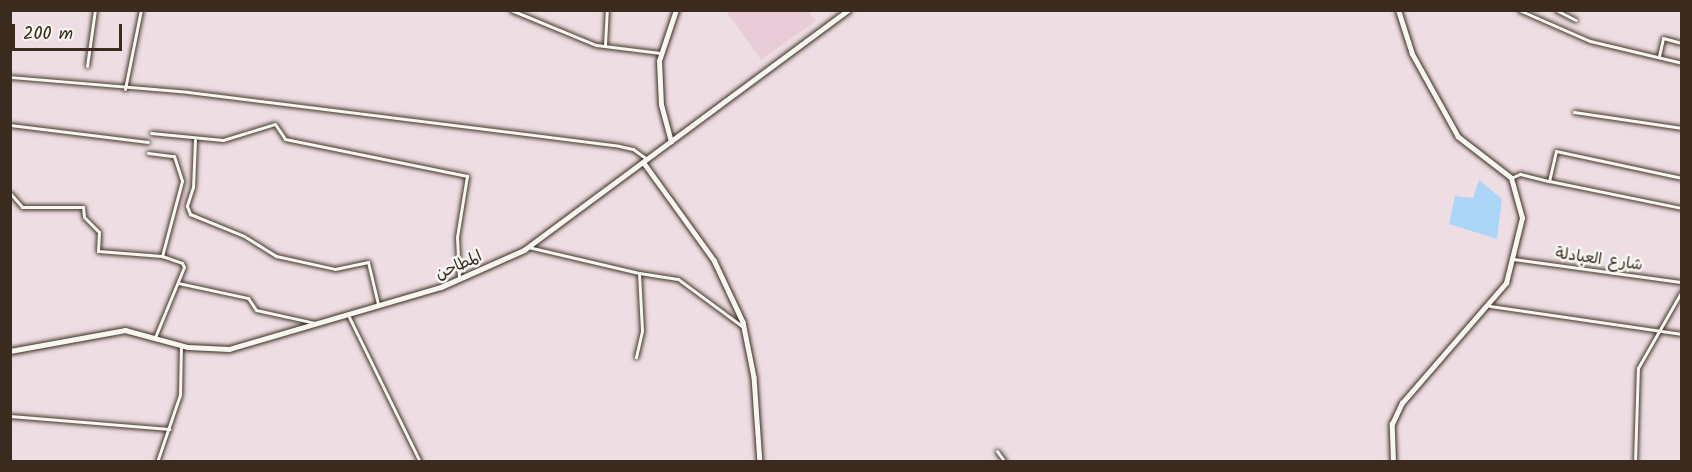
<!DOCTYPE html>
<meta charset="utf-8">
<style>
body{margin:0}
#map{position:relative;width:1692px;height:472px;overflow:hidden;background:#eedee3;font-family:Kalam,"Playpen Sans Arabic",sans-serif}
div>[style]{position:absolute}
.built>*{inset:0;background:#e8cdd9}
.water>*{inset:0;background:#abd6f7}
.roads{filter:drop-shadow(0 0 2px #3b2a1e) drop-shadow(0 0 2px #3b2a1e)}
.street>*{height:3px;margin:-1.5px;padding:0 1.5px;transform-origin:1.5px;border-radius:1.5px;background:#f6f6f2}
.secondary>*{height:4.5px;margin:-2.25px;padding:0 2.25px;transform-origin:2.25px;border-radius:2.25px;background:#f6f6f2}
span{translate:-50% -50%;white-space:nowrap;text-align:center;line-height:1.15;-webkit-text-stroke:5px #f6f6f2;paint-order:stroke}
.street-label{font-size:16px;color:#3b2a1e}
.frame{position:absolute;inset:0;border:12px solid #3b2a1e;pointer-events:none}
.scale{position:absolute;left:12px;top:24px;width:110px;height:27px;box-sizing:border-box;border:3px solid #3b2a1e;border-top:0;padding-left:8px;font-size:18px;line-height:21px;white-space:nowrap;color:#3b2a1e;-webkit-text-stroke:4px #f6f6f2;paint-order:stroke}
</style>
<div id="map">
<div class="built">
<i style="clip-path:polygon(726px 11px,808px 11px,816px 21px,761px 60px)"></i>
</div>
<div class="water">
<i style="clip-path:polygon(1479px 180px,1502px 199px,1497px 239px,1449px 224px,1455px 196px,1473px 198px)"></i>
</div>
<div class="roads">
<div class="street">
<i style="left:511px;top:10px;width:92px;rotate:22.4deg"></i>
<i style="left:596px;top:45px;width:65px;rotate:7deg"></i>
<i style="left:1519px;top:10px;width:77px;rotate:23.6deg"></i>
<i style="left:1590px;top:41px;width:95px;rotate:13.4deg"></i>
<i style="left:1556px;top:10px;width:22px;rotate:27deg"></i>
<i style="left:605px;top:45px;width:35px;rotate:-87deg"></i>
<i style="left:1659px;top:56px;width:18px;rotate:-77deg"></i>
<i style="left:1663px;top:38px;width:20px;rotate:15deg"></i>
<i style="left:87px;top:66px;width:57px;rotate:-81.9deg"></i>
<i style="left:10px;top:77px;width:179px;rotate:4.8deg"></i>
<i style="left:188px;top:92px;width:434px;rotate:7.1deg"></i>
<i style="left:619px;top:146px;width:14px;rotate:12deg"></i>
<i style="left:633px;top:149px;width:17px;rotate:36deg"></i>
<i style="left:125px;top:89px;width:81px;rotate:-78.6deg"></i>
<i style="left:1574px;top:112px;width:109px;rotate:8.4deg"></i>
<i style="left:10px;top:125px;width:139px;rotate:7deg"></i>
<i style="left:151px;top:133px;width:72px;rotate:5.6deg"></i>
<i style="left:223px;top:140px;width:54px;rotate:-17.1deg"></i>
<i style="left:275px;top:124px;width:18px;rotate:56deg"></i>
<i style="left:285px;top:139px;width:186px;rotate:11.5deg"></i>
<i style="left:467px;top:176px;width:62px;rotate:99.3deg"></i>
<i style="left:457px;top:237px;width:41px;rotate:87.2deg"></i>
<i style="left:195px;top:140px;width:47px;rotate:92.4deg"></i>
<i style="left:193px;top:187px;width:20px;rotate:108deg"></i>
<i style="left:187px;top:206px;width:9px;rotate:69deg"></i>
<i style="left:190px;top:214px;width:58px;rotate:22.2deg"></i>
<i style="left:244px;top:236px;width:38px;rotate:32deg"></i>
<i style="left:276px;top:256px;width:60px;rotate:12.4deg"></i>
<i style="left:335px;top:269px;width:34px;rotate:-12deg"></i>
<i style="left:368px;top:262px;width:43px;rotate:76.6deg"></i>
<i style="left:148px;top:153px;width:26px;rotate:7deg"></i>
<i style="left:174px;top:156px;width:26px;rotate:72deg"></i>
<i style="left:182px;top:181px;width:78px;rotate:104.9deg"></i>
<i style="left:1511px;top:178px;width:10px;rotate:-24deg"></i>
<i style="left:1520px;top:174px;width:30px;rotate:14deg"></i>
<i style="left:1682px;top:178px;width:129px;rotate:-167.9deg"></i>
<i style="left:1556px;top:151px;width:31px;rotate:103deg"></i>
<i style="left:1549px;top:181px;width:136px;rotate:11.5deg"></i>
<i style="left:10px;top:193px;width:18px;rotate:49deg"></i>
<i style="left:22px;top:207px;width:61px"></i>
<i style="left:83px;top:207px;width:10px;rotate:84deg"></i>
<i style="left:84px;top:217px;width:21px;rotate:45deg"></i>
<i style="left:99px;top:232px;width:19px;rotate:93deg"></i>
<i style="left:98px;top:251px;width:64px;rotate:4.5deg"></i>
<i style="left:162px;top:256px;width:21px;rotate:19deg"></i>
<i style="left:182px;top:263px;width:4px;rotate:63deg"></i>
<i style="left:184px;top:267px;width:74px;rotate:112.4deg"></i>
<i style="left:528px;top:247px;width:114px;rotate:13.2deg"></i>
<i style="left:639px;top:273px;width:58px;rotate:87deg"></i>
<i style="left:642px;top:331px;width:27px;rotate:103deg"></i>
<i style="left:1513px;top:259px;width:171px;rotate:7.8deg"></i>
<i style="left:639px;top:273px;width:39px;rotate:9deg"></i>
<i style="left:678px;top:279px;width:81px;rotate:36.4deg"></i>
<i style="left:178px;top:283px;width:72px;rotate:12.1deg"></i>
<i style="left:248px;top:298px;width:14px;rotate:56deg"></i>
<i style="left:256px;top:310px;width:60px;rotate:12.4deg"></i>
<i style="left:1490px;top:306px;width:194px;rotate:8.3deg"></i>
<i style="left:349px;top:317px;width:161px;rotate:63.9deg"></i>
<i style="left:10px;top:416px;width:160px;rotate:4.7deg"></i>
<i style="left:997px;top:451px;width:14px;rotate:54deg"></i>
<i style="left:157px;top:462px;width:71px;rotate:-71.1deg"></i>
<i style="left:180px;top:395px;width:50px;rotate:-88.9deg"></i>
<i style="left:1635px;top:462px;width:94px;rotate:-88.2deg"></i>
<i style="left:1638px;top:368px;width:89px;rotate:-60.3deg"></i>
</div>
<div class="secondary">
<i style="left:671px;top:142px;width:38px;rotate:-105deg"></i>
<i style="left:661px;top:105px;width:44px;rotate:-92.6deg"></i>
<i style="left:659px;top:61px;width:54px;rotate:-71.6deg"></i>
<i style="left:644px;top:163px;width:120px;rotate:54.2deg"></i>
<i style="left:714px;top:260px;width:68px;rotate:64.9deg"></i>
<i style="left:743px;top:322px;width:56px;rotate:78.7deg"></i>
<i style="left:754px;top:377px;width:85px;rotate:86deg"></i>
<i style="left:10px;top:351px;width:117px;rotate:-10.3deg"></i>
<i style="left:125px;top:330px;width:65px;rotate:15.1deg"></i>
<i style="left:188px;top:347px;width:41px;rotate:2.8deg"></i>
<i style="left:229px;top:349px;width:221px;rotate:-16.3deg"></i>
<i style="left:441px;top:287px;width:91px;rotate:-24deg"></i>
<i style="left:524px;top:250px;width:403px;rotate:-36.5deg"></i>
<i style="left:1393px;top:462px;width:38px;rotate:-92deg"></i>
<i style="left:1392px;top:424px;width:23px;rotate:-65deg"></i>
<i style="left:1402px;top:403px;width:159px;rotate:-49.1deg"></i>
<i style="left:1506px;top:283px;width:67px;rotate:-76.2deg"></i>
<i style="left:1522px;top:218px;width:41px;rotate:-105.4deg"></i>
<i style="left:1511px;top:178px;width:67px;rotate:-142.3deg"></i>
<i style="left:1458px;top:137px;width:95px;rotate:-119deg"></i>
<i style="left:1412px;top:54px;width:46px;rotate:-107.7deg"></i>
</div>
</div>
<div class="street-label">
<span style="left:1599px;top:260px;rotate:8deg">شارع العبادلة</span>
<span style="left:459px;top:266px;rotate:-24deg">المطاحن</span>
</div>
<div class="frame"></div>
<div class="scale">200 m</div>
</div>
